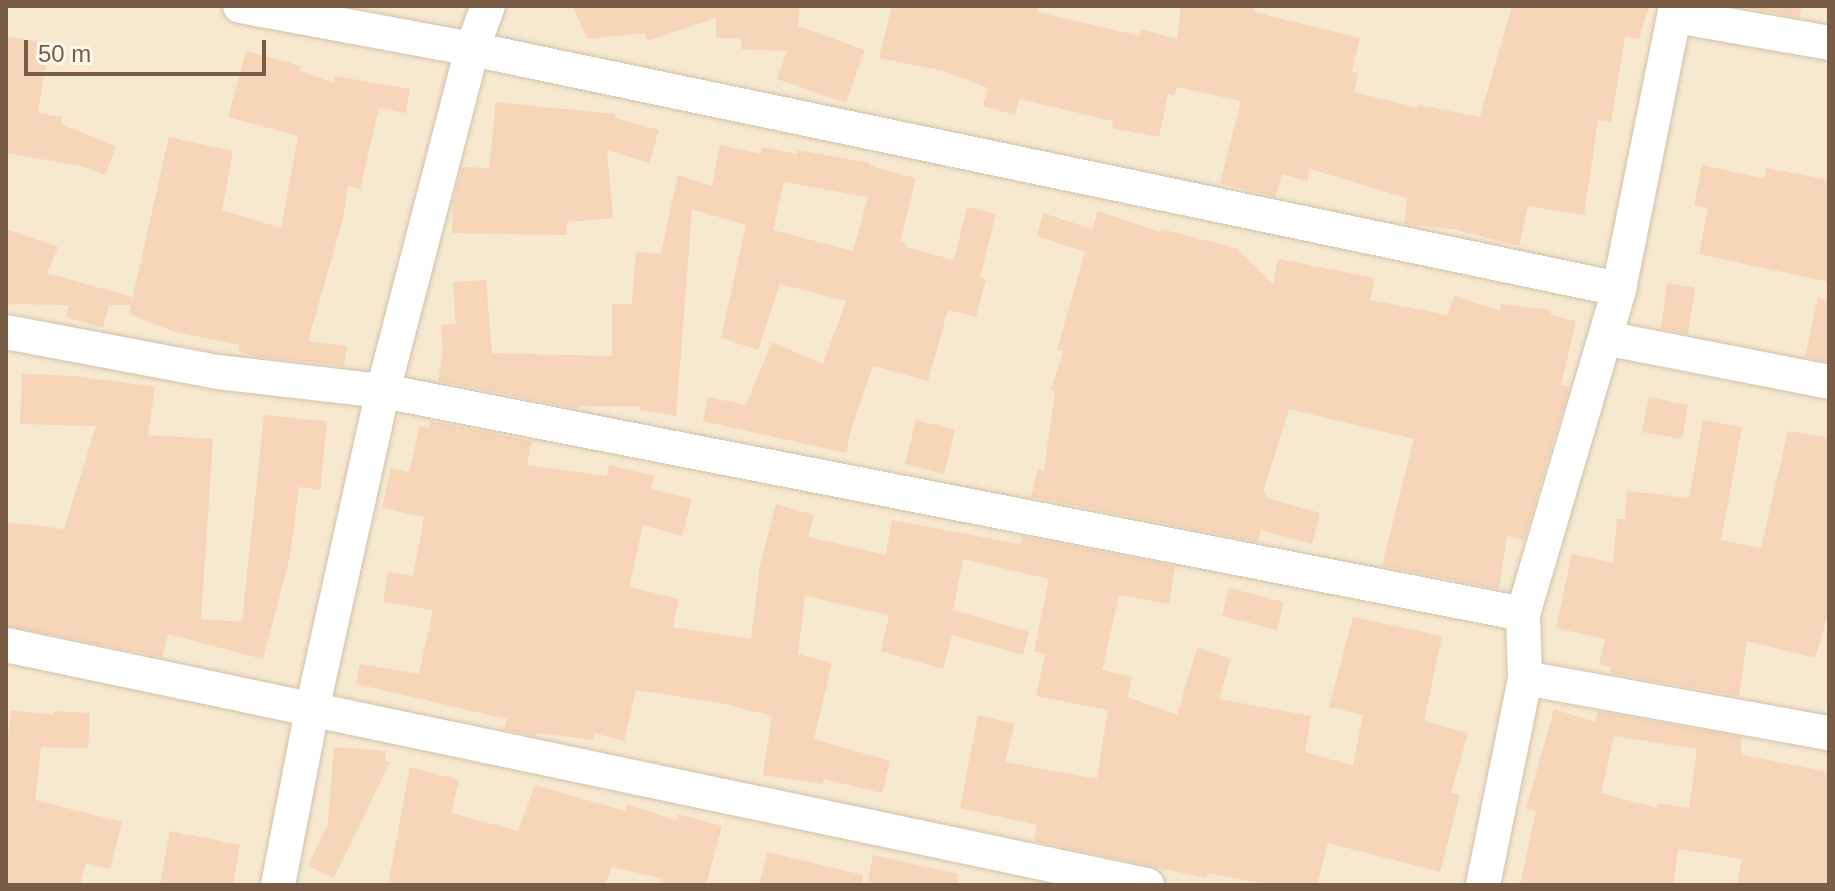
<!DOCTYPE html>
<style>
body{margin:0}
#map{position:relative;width:1835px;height:891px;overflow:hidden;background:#fef5e3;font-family:Helvetica,sans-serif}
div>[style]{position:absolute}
.residential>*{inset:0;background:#f7e8d0}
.building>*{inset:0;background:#f6d5b8}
.roads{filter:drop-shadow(0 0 2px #d3c0aa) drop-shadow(0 0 2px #d3c0aa)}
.minor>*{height:34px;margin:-17px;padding:0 17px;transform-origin:17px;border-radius:17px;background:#fff}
span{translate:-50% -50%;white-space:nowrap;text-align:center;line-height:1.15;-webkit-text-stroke:6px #fff9eb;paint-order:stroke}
.frame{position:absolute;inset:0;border:8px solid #795c46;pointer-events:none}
.scale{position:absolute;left:24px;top:40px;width:242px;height:36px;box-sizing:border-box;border:4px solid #795c46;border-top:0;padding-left:10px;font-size:24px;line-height:28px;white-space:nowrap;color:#795c46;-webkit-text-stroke:6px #fff9eb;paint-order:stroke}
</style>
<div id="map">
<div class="residential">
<i style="clip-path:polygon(6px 6px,1829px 6px,1829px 885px,6px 885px)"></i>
</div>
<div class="building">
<i style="clip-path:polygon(573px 6px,800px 6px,798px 26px,865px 50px,846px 103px,777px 79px,787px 51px,741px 49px,741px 38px,716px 38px,716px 18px,647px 41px,645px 33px,587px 39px)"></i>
<i style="clip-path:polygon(892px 6px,1038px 6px,1037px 12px,1140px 36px,1141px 29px,1177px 39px,1181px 6px,1255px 6px,1254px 12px,1360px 38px,1352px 72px,1358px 73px,1354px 92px,1418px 108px,1419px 105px,1480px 117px,1512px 6px,1649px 6px,1639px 39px,1625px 36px,1611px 122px,1598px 120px,1584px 215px,1528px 206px,1519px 246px,1453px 229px,1404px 224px,1407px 198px,1310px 169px,1307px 181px,1282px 174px,1275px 197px,1220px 183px,1241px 101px,1177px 87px,1174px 96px,1168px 94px,1159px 137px,1112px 128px,1113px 121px,1019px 99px,1015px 115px,983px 106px,988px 88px,944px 71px,879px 58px)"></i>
<i style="clip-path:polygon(1734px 6px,1802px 6px,1799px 17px)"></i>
<i style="clip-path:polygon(6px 36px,49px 44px,38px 113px,62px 117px,61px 124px,116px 146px,105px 175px,81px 166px,6px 153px)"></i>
<i style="clip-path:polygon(246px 51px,301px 66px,299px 71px,334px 83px,335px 76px,410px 89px,406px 113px,379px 108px,360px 189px,348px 186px,343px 219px,308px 341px,347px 346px,344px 366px,259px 357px,238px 351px,240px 345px,175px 332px,129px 314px,131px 305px,109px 305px,103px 328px,66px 317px,69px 305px,6px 304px,6px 229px,58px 247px,47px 273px,132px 297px,132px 300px,169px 137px,233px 151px,222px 210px,281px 228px,298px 136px,228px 117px)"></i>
<i style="clip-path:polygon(496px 102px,615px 114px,615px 118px,659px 130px,649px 163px,607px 150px,613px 218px,567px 222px,567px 235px,452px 233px,453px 202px,462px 167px,489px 168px)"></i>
<i style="clip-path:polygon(evenodd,720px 145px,761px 154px,762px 147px,797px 154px,798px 150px,870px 163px,870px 166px,916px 178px,900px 242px,907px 244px,906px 247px,954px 260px,967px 207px,996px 214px,980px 278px,986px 279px,976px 317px,948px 310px,928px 381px,873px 366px,852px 426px,846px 453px,703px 421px,708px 397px,746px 405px,772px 342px,823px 364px,846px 301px,780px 284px,758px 350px,721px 338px,746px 225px,692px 209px,676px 416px,640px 410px,640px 406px,579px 406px,579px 409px,438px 381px,443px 352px,441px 325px,456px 324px,453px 282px,486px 280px,492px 353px,612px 356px,612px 304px,632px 304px,636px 252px,661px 254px,678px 175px,712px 186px,720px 145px,784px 182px,868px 197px,853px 251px,773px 230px,784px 182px)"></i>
<i style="clip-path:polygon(1702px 165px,1764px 179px,1766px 168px,1829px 180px,1829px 282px,1699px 254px,1708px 208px,1694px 205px)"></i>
<i style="clip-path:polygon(1098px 211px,1160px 232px,1161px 229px,1236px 248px,1273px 284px,1278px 259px,1375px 278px,1370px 300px,1448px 315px,1454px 296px,1500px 311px,1501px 304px,1551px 310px,1551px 315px,1576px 321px,1561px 385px,1569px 387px,1524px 540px,1507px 536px,1499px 589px,1382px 566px,1414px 439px,1289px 409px,1263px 492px,1267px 493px,1266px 498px,1320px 513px,1312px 544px,1261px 530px,1259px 542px,1247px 540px,1031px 497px,1038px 469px,1044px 471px,1055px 391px,1051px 390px,1063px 351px,1057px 350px,1085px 252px,1037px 236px,1043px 213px,1092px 229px)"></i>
<i style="clip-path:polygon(1667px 283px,1695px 288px,1688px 334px,1661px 329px)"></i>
<i style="clip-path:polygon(1818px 298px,1829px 300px,1829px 362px,1805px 357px)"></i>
<i style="clip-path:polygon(22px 374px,76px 376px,155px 387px,148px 435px,213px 439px,201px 619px,242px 622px,264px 415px,327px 421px,320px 490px,299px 487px,290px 556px,263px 659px,168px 634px,162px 657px,6px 626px,6px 522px,64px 529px,96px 426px,20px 424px)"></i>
<i style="clip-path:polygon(1649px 397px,1688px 405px,1682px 439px,1642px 432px)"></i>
<i style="clip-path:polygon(916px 420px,955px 430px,944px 474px,905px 464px)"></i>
<i style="clip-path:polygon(1703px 420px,1742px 427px,1721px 540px,1761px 548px,1788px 431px,1829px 438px,1829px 611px,1815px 658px,1747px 641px,1739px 696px,1609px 673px,1611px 667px,1599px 665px,1605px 639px,1556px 628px,1572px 554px,1613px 563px,1617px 519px,1625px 519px,1627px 491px,1689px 498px)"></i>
<i style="clip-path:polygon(430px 421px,532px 441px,527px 465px,607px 476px,609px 465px,654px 476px,651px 489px,692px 499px,682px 536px,643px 525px,629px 587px,679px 599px,673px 627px,751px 639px,760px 566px,776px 504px,814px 515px,808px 537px,886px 555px,892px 520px,1020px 544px,1022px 536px,1175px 566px,1169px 604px,1119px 595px,1102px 670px,1132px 677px,1128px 697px,1177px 715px,1197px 648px,1231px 659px,1219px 699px,1311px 716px,1305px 752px,1353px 766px,1363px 715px,1329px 707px,1353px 617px,1442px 636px,1424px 721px,1468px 733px,1451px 793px,1460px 795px,1440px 872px,1328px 843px,1317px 885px,1270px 885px,1208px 873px,1206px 878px,1034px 841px,1037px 825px,960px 808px,978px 715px,1015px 724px,1005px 762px,1097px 779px,1108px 710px,1036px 696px,1045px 654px,1034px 651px,1049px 579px,963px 559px,953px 610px,1029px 632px,1023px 655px,952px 635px,943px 669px,881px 651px,889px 615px,805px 596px,798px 654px,832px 663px,814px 739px,890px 761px,882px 793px,824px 779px,823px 784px,763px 775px,772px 716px,720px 703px,636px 690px,624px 741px,594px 733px,594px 740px,537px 733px,536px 736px,504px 729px,507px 719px,356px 684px,360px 664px,419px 674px,433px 610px,383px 602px,388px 572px,413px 576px,424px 517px,382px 508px,391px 468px,409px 472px,420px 426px,429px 428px)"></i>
<i style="clip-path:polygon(1229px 588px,1284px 602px,1277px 630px,1222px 616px)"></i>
<i style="clip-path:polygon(evenodd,1554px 709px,1595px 722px,1598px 711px,1741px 737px,1741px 755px,1829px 772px,1829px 885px,1737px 885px,1742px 859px,1678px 849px,1673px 885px,1520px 885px,1536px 811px,1526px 809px,1554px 709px,1614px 736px,1697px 749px,1689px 808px,1658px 803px,1657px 808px,1601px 793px,1614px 736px)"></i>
<i style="clip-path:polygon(11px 710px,53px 715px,54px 711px,90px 713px,88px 748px,41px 747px,35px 800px,122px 822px,110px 869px,86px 863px,80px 885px,6px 885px,6px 754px)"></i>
<i style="clip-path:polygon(334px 747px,386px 751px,385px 761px,390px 762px,334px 878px,308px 866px,328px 824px)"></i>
<i style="clip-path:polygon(410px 767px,459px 780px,451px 813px,518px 831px,535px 785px,625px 811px,627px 804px,677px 821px,678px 814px,722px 826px,706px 885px,660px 885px,661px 878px,611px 867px,606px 885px,388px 885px)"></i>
<i style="clip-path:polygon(170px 831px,240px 845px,233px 885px,160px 885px)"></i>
<i style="clip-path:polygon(767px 852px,863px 875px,861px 885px,759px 885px)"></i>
<i style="clip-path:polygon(873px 855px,958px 874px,957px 885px,867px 885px)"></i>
</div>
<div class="roads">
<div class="minor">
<i style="left:240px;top:6px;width:236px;rotate:10.5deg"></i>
<i style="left:472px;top:49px;width:1172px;rotate:11.82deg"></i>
<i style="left:1675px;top:16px;width:156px;rotate:9.9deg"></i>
<i style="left:6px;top:332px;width:216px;rotate:10.7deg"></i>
<i style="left:218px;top:372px;width:166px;rotate:6.6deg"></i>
<i style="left:383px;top:391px;width:1162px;rotate:11.07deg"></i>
<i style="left:1605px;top:338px;width:228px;rotate:11.1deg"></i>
<i style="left:6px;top:645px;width:1166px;rotate:11.88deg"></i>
<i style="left:1525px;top:678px;width:309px;rotate:10.3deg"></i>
<i style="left:278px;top:885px;width:178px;rotate:-79deg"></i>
<i style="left:312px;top:710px;width:327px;rotate:-77.5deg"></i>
<i style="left:383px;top:391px;width:353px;rotate:-75.4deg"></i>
<i style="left:472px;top:49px;width:46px;rotate:-69.6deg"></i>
<i style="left:1483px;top:885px;width:211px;rotate:-78.5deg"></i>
<i style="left:1525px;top:678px;width:64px;rotate:-91.8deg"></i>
<i style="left:1523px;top:614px;width:339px;rotate:-73.5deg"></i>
<i style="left:1619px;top:289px;width:289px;rotate:-78.6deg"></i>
</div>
</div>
<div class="frame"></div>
<div class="scale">50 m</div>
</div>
